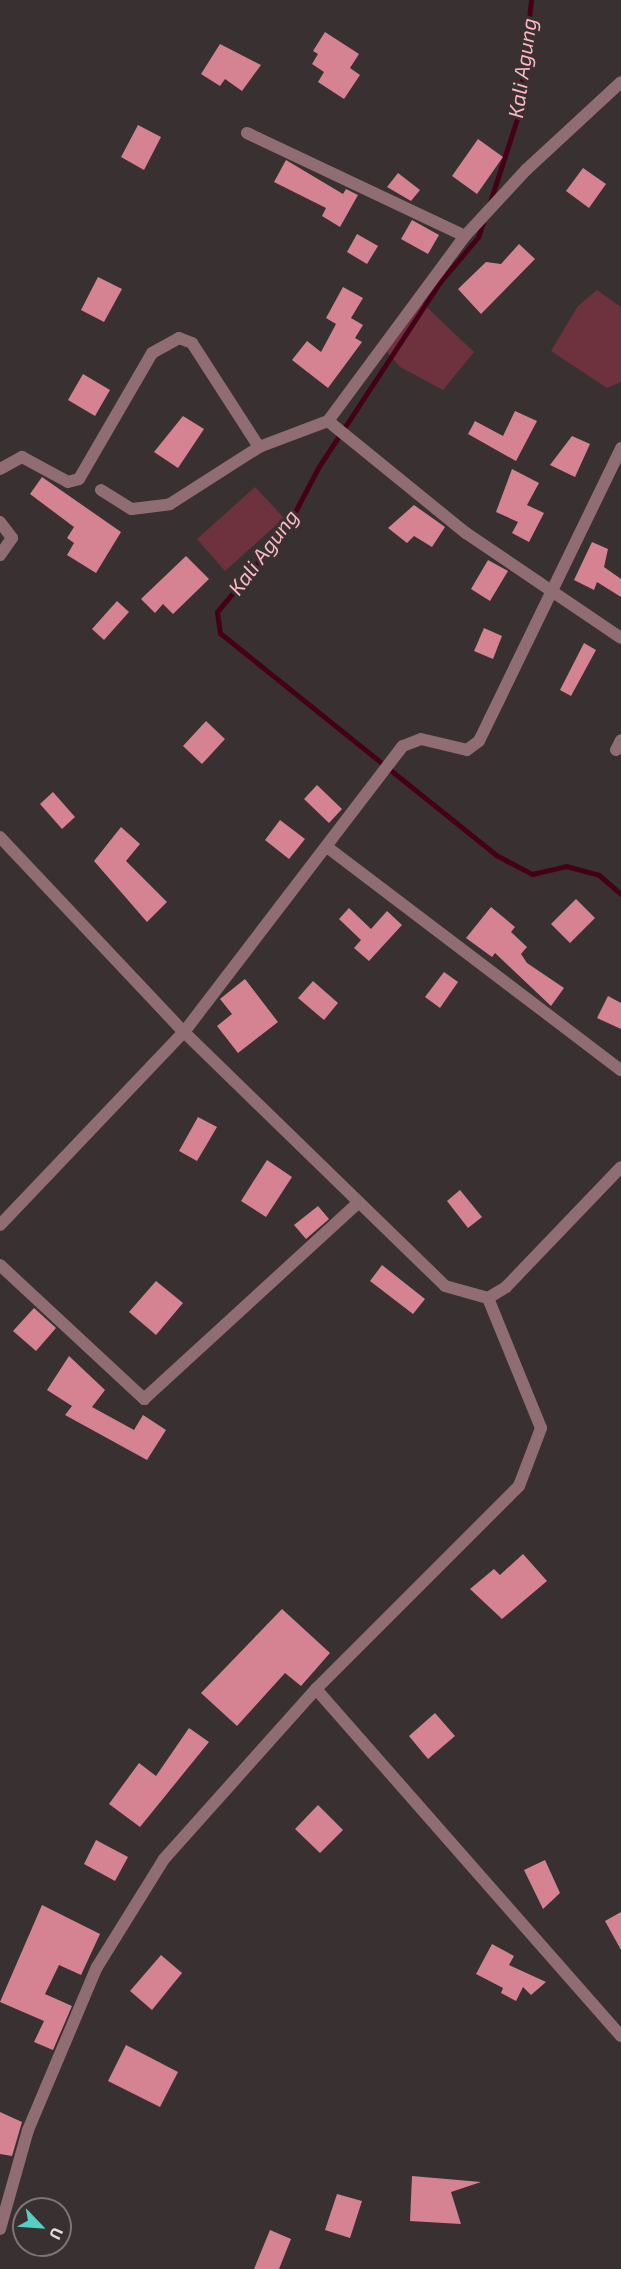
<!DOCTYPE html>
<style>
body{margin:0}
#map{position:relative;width:621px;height:2269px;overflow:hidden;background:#393031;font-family:"Exo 2",sans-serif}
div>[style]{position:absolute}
.green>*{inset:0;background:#6d323e}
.stream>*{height:5px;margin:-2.5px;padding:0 2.5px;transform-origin:2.5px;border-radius:2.5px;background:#450017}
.building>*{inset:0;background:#d58392}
.minor>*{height:12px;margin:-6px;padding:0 6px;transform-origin:6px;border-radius:6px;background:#906d72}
.tertiary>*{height:12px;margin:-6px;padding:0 6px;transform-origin:6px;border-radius:6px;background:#906d72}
span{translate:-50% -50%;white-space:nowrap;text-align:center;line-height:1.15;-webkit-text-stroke:6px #393031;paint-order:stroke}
.water-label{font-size:21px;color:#fcb8c3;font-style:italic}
.north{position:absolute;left:12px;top:2197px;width:60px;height:60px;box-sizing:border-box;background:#393031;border:2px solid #7c7475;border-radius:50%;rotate:115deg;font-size:16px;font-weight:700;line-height:24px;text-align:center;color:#e1dbdc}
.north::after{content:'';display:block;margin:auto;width:21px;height:27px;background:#55cec5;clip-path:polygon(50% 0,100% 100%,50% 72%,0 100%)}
</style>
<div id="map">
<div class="green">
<i style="clip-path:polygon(597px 290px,621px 307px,621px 382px,607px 388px,551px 351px,578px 306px)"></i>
<i style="clip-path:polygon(418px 299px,474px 352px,443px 390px,400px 367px,382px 346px)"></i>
<i style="clip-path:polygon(255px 487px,284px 518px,225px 571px,197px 539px)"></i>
</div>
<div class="stream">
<i style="left:489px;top:205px;width:94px;rotate:-72deg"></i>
<i style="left:518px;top:116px;width:117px;rotate:-83.6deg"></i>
<i style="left:483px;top:222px;width:16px;rotate:108deg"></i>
<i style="left:478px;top:237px;width:59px;rotate:130.2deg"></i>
<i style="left:440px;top:282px;width:222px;rotate:123.3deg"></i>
<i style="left:318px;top:468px;width:67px;rotate:117.7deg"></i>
<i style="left:287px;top:527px;width:110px;rotate:129.5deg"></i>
<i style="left:217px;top:612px;width:21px;rotate:82deg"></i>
<i style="left:220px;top:633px;width:354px;rotate:38.8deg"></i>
<i style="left:496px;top:855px;width:41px;rotate:27.8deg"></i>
<i style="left:532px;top:874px;width:35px;rotate:-13deg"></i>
<i style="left:566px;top:866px;width:34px;rotate:15deg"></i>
<i style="left:599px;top:875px;width:29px;rotate:41deg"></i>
</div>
<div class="building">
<i style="clip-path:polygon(325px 32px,359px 54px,350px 68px,360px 75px,344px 99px,318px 82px,324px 72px,312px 64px,318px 54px,313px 51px)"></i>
<i style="clip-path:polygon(220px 44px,261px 65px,242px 91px,225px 79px,220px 86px,201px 74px)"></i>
<i style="clip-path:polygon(138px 125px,161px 137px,144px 170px,121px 157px)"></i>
<i style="clip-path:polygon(478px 139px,503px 157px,477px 194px,452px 176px)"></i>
<i style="clip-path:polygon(286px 160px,343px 194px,346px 189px,358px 195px,340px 227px,322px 216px,326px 208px,274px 182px)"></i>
<i style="clip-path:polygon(583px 168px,606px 184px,589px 208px,566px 191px)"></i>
<i style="clip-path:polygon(398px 173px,420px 190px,411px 201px,387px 187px)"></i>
<i style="clip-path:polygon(412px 220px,439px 235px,428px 254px,401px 239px)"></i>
<i style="clip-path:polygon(357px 234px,378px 246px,367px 264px,347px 252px)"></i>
<i style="clip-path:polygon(519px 244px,535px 259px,481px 314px,458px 289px,486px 262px,501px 264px)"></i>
<i style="clip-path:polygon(98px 277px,122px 289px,104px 322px,81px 310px)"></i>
<i style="clip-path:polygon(343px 287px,363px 298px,351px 318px,363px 325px,355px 338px,362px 342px,328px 388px,292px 360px,307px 341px,321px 352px,336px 324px,326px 318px)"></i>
<i style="clip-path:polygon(83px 374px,110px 390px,95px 416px,68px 400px)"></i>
<i style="clip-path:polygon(515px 411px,537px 421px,516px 461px,468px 434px,475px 421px,503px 436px)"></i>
<i style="clip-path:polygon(183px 416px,204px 429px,178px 468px,154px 452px)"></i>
<i style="clip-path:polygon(572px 436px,590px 444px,575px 477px,550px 465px)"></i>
<i style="clip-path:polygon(512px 469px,539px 483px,527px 505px,544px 513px,529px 542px,512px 533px,518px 522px,496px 512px)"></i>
<i style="clip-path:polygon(42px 477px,121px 532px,96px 573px,67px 555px,74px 543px,67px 538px,74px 527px,30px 494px)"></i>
<i style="clip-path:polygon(414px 505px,445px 527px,432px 547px,414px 536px,407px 543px,388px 528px)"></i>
<i style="clip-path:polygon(592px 542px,608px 549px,604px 567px,621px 579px,621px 597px,597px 582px,594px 590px,574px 580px)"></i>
<i style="clip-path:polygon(186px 556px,209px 579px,173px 614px,163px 604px,155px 613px,141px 599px)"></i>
<i style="clip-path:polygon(488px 560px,508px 571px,490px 601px,471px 589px)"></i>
<i style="clip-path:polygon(117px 601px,129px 612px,104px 640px,92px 629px)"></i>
<i style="clip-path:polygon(484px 628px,502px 636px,493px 659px,474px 651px)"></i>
<i style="clip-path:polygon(584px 643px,596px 650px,571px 696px,560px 690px)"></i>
<i style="clip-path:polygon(206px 721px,225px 739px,202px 764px,183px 746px)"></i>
<i style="clip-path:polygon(317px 785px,342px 809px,329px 823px,304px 799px)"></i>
<i style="clip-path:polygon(53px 792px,75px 817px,62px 829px,40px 804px)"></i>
<i style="clip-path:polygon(280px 820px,305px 839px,289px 859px,265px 840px)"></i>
<i style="clip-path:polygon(121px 827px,140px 844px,126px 861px,167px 902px,147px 922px,94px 861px)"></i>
<i style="clip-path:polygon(576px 899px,595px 918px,570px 943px,551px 924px)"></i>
<i style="clip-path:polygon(491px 907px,515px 927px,511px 932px,527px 947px,521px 954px,527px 963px,564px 988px,551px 1006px,495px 953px,492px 957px,466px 938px)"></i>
<i style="clip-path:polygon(349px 908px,371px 929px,387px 911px,402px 925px,369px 961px,354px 948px,361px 940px,339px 919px)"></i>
<i style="clip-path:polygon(444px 972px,458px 982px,440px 1008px,425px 997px)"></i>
<i style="clip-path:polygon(245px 979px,278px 1022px,238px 1053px,217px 1026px,232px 1014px,220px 999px)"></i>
<i style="clip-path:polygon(313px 981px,338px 1003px,324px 1020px,298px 998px)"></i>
<i style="clip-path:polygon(608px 996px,621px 1003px,621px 1029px,597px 1018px)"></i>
<i style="clip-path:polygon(198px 1117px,217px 1127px,197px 1161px,179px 1151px)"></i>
<i style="clip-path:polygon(267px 1160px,292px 1177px,266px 1217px,241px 1201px)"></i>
<i style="clip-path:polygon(460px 1190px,482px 1217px,468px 1228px,447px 1201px)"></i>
<i style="clip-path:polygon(318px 1206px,329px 1219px,306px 1239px,294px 1225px)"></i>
<i style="clip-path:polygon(382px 1265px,425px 1299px,413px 1314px,370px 1281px)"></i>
<i style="clip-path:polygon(156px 1281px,183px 1303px,156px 1335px,129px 1312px)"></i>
<i style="clip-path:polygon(34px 1308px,56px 1328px,36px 1351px,13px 1331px)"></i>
<i style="clip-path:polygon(69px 1356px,105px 1390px,92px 1407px,134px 1430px,143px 1415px,166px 1430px,147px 1460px,65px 1415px,72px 1406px,47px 1390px)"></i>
<i style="clip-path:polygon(523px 1554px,547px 1581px,502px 1619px,470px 1589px,494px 1569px,500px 1575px)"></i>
<i style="clip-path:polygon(282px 1609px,330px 1653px,301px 1686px,285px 1673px,237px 1726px,201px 1693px)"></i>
<i style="clip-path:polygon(435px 1713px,455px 1736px,428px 1759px,409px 1736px)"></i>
<i style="clip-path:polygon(189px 1728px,209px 1742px,140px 1827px,109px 1804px,139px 1763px,156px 1776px)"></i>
<i style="clip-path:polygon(318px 1805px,343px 1830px,320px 1853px,295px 1829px)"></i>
<i style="clip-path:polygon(96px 1840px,128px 1857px,115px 1881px,84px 1864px)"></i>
<i style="clip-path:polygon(545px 1860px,560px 1893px,543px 1909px,524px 1870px)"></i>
<i style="clip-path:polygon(42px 1905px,100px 1934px,81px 1975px,59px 1965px,45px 1994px,72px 2006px,53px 2050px,34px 2042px,44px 2021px,0 2002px)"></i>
<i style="clip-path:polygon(621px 1912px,621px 1950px,605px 1921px)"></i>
<i style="clip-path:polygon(492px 1944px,514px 1956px,509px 1965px,546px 1982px,531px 1995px,523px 1987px,516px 2001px,501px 1993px,503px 1988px,476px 1974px)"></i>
<i style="clip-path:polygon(161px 1955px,182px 1973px,152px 2010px,130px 1991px)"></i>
<i style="clip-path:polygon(126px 2045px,178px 2072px,160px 2107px,108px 2081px)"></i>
<i style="clip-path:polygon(0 2112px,22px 2122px,12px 2156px,0 2154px)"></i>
<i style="clip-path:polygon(412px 2176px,481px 2182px,451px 2192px,461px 2224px,410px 2221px)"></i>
<i style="clip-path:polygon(337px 2194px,362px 2201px,350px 2238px,325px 2230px)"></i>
<i style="clip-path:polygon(270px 2230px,291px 2239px,279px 2269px,254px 2269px)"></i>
</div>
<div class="minor">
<i style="left:247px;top:133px;width:241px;rotate:25.3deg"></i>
<i style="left:328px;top:421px;width:178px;rotate:39.1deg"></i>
<i style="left:466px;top:533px;width:187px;rotate:34.1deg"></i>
<i style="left:0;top:469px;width:25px;rotate:-29deg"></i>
<i style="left:22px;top:457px;width:52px;rotate:28.5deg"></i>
<i style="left:68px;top:482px;width:11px;rotate:-15deg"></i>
<i style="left:79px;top:479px;width:146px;rotate:-59.9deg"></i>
<i style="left:152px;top:353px;width:31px;rotate:-29deg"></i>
<i style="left:179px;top:338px;width:14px;rotate:21deg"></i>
<i style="left:192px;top:343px;width:124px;rotate:57.2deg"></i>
<i style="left:101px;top:490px;width:36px;rotate:32deg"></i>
<i style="left:132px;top:509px;width:38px;rotate:-7deg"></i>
<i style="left:170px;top:504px;width:106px;rotate:-32.6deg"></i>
<i style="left:259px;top:447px;width:74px;rotate:-20.6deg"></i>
<i style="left:328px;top:421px;width:230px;rotate:-53.5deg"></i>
<i style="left:465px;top:236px;width:90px;rotate:-47.3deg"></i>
<i style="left:526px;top:170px;width:129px;rotate:-42.8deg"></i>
<i style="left:0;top:522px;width:20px;rotate:53deg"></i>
<i style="left:12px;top:538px;width:21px;rotate:125deg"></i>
<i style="left:616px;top:750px;width:11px;rotate:-63deg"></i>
<i style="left:327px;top:847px;width:369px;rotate:37.2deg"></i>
<i style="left:0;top:1225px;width:267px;rotate:-46.4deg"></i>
<i style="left:184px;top:1032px;width:360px;rotate:-52.6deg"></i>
<i style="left:403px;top:746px;width:19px;rotate:-21deg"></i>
<i style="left:421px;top:739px;width:47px;rotate:13.4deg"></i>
<i style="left:467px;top:750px;width:15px;rotate:-37deg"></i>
<i style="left:479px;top:741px;width:326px;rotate:-64.1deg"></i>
<i style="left:0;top:1265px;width:197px;rotate:42.9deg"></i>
<i style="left:144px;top:1399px;width:289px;rotate:-42.5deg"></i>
<i style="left:316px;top:1689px;width:462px;rotate:48.7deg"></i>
<i style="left:0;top:2229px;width:103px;rotate:-74.2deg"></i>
<i style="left:28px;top:2130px;width:177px;rotate:-67.1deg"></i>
<i style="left:97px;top:1967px;width:127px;rotate:-58.2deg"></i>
<i style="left:164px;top:1859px;width:228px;rotate:-48.2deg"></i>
<i style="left:316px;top:1689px;width:287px;rotate:-45deg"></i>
<i style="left:519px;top:1486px;width:62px;rotate:-69.2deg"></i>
<i style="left:541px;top:1428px;width:140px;rotate:-112.2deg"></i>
</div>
<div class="tertiary">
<i style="left:0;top:837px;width:268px;rotate:46.7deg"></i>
<i style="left:184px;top:1032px;width:364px;rotate:44.2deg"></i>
<i style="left:445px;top:1286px;width:45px;rotate:15.6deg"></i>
<i style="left:488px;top:1298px;width:21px;rotate:-31deg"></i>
<i style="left:506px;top:1287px;width:166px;rotate:-46.2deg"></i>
</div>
<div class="water-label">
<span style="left:522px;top:68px;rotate:-82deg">Kali Agung</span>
<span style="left:263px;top:552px;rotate:-53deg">Kali Agung</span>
</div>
<div class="north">U</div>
</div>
